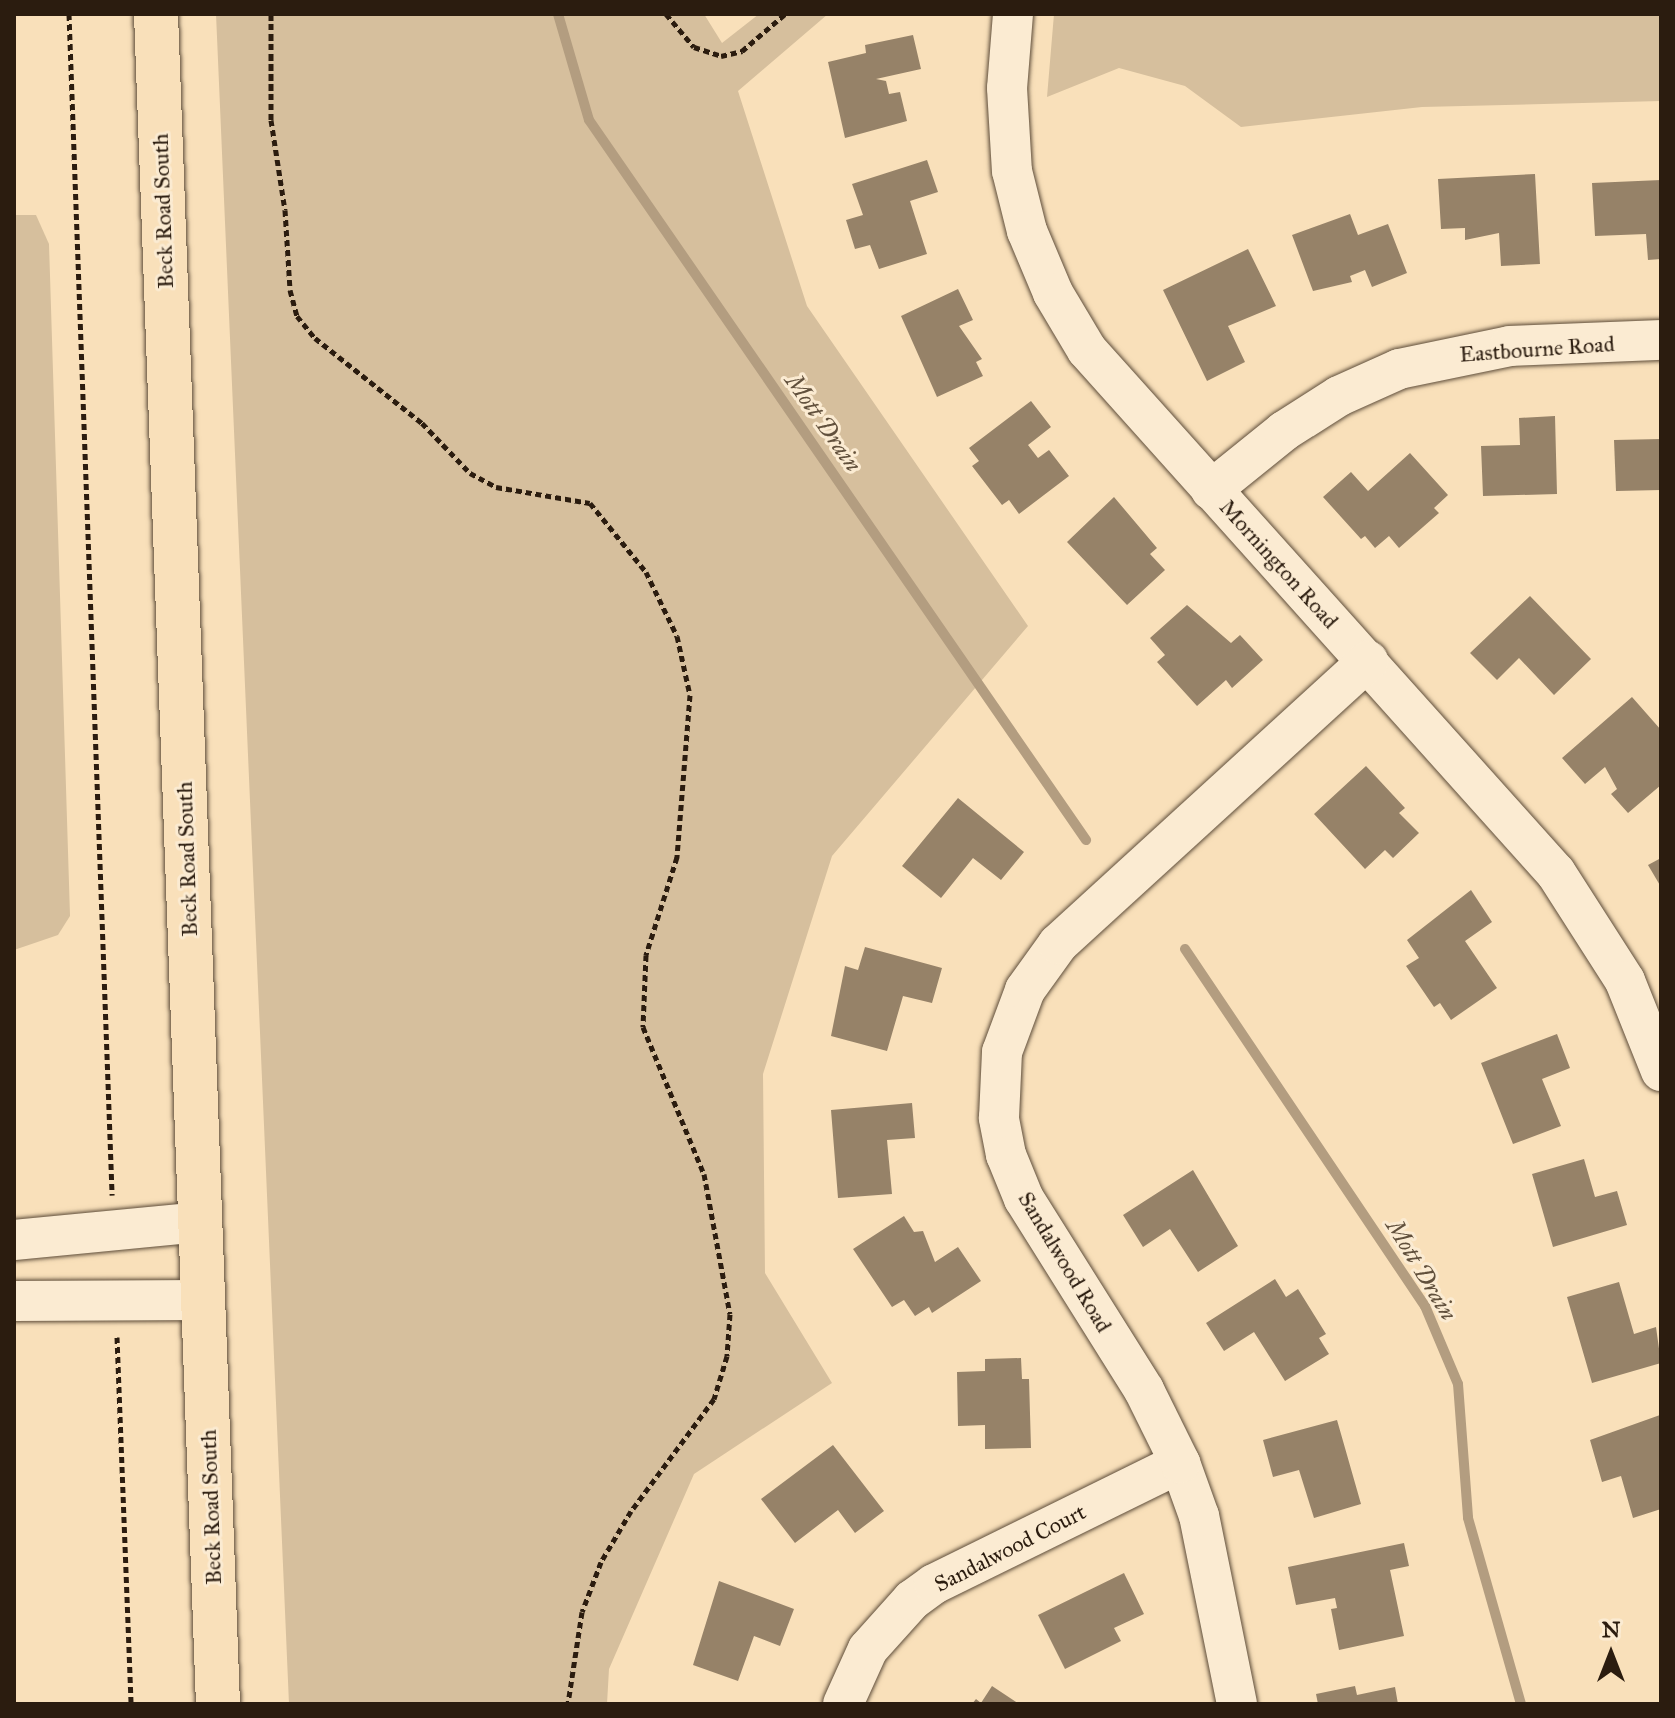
<!DOCTYPE html>
<style>
body{margin:0}
#map{position:relative;width:1675px;height:1718px;overflow:hidden;background:#f9e0ba;font-family:"IM FELL Great Primer",serif}
div>[style]{position:absolute}
.green>*{inset:0;background:#d6bf9d}
.stream>*{height:10px;margin:-5px;padding:0 5px;transform-origin:5px;border-radius:5px;background:#b39d80}
.building>*{inset:0;background:#968268}
.path>*{height:5px;margin-top:-2.5px;transform-origin:0;background:repeating-linear-gradient(90deg,#2b1c0f 0 6px,transparent 0 10px)}
.roads{filter:drop-shadow(0 0 2px #5e4d3a) drop-shadow(0 0 2px #5e4d3a)}
.minor>*{height:40px;margin:-20px;padding:0 20px;transform-origin:20px;border-radius:20px;background:#fbebd2}
.major>*{height:44px;margin:-22px;padding:0 22px;transform-origin:22px;border-radius:22px;background:#f9e0ba}
span{translate:-50% -50%;white-space:nowrap;text-align:center;line-height:1.15;-webkit-text-stroke:6px #fbebd2;paint-order:stroke}
.street-label{font-size:22px;color:#2b1c0f}
.water-label{font-size:24px;color:#61503c;font-style:italic}
.frame{position:absolute;inset:0;border:16px solid #2b1c0f;pointer-events:none}
.north{position:absolute;left:1571px;top:1614px;width:80px;height:80px;-webkit-text-stroke:6px #fbebd2;paint-order:stroke;rotate:0deg;font-size:22px;font-weight:700;line-height:32px;text-align:center;color:#2b1c0f}
.north::after{content:'';display:block;margin:auto;width:28px;height:36px;background:#2b1c0f;clip-path:polygon(50% 0,100% 100%,50% 72%,0 100%)}
</style>
<div id="map">
<div class="green">
<i style="clip-path:polygon(216px 14px,704px 14px,722px 43px,759px 14px,828px 14px,738px 91px,807px 306px,1028px 626px,832px 856px,763px 1074px,765px 1273px,832px 1383px,694px 1474px,609px 1669px,607px 1704px,289px 1704px)"></i>
<i style="clip-path:polygon(1054px 14px,1661px 14px,1661px 101px,1422px 107px,1241px 127px,1185px 86px,1119px 68px,1047px 97px)"></i>
<i style="clip-path:polygon(14px 215px,36px 215px,49px 244px,70px 916px,58px 935px,14px 950px)"></i>
</div>
<div class="stream">
<i style="left:558px;top:14px;width:110px;rotate:73.7deg"></i>
<i style="left:589px;top:120px;width:875px;rotate:55.38deg"></i>
<i style="left:1185px;top:949px;width:430px;rotate:56.1deg"></i>
<i style="left:1425px;top:1306px;width:85px;rotate:67.1deg"></i>
<i style="left:1458px;top:1384px;width:134px;rotate:85.7deg"></i>
<i style="left:1468px;top:1518px;width:193px;rotate:74.1deg"></i>
</div>
<div class="building">
<i style="clip-path:polygon(913px 35px,921px 69px,876px 79px,886px 81px,889px 94px,900px 92px,907px 121px,845px 138px,828px 62px,866px 53px,865px 45px)"></i>
<i style="clip-path:polygon(927px 160px,938px 192px,910px 201px,927px 254px,879px 269px,870px 245px,855px 249px,846px 220px,863px 215px,852px 184px)"></i>
<i style="clip-path:polygon(1535px 174px,1540px 264px,1501px 266px,1499px 233px,1465px 240px,1465px 228px,1441px 229px,1438px 179px)"></i>
<i style="clip-path:polygon(1661px 180px,1661px 259px,1648px 260px,1646px 234px,1595px 236px,1592px 183px)"></i>
<i style="clip-path:polygon(1350px 214px,1358px 235px,1388px 224px,1407px 273px,1372px 287px,1365px 270px,1350px 276px,1352px 282px,1313px 291px,1292px 235px)"></i>
<i style="clip-path:polygon(1248px 249px,1276px 306px,1228px 326px,1245px 362px,1207px 381px,1163px 290px)"></i>
<i style="clip-path:polygon(958px 289px,973px 320px,959px 326px,982px 359px,976px 362px,983px 376px,937px 397px,901px 316px)"></i>
<i style="clip-path:polygon(1031px 401px,1051px 427px,1028px 445px,1038px 458px,1049px 450px,1069px 476px,1019px 514px,1009px 500px,1002px 505px,972px 466px,979px 461px,969px 448px)"></i>
<i style="clip-path:polygon(1555px 416px,1557px 494px,1483px 496px,1481px 446px,1520px 445px,1519px 418px)"></i>
<i style="clip-path:polygon(1661px 439px,1661px 490px,1616px 491px,1614px 440px)"></i>
<i style="clip-path:polygon(1410px 453px,1448px 495px,1434px 508px,1439px 513px,1399px 548px,1389px 536px,1375px 548px,1365px 536px,1361px 539px,1323px 497px,1351px 472px,1368px 491px)"></i>
<i style="clip-path:polygon(1114px 497px,1157px 548px,1150px 554px,1165px 570px,1127px 605px,1067px 542px)"></i>
<i style="clip-path:polygon(1530px 596px,1591px 659px,1554px 695px,1519px 658px,1497px 680px,1470px 653px)"></i>
<i style="clip-path:polygon(1187px 605px,1231px 643px,1240px 635px,1263px 660px,1232px 688px,1226px 680px,1197px 706px,1157px 662px,1165px 655px,1150px 638px)"></i>
<i style="clip-path:polygon(1632px 697px,1661px 730px,1661px 785px,1628px 813px,1611px 794px,1617px 789px,1605px 767px,1585px 784px,1562px 758px)"></i>
<i style="clip-path:polygon(1366px 766px,1405px 808px,1399px 813px,1419px 833px,1393px 858px,1385px 850px,1365px 869px,1314px 814px)"></i>
<i style="clip-path:polygon(958px 798px,1024px 852px,1001px 880px,973px 858px,941px 898px,902px 866px)"></i>
<i style="clip-path:polygon(1661px 858px,1661px 887px,1648px 865px)"></i>
<i style="clip-path:polygon(1471px 890px,1492px 922px,1465px 941px,1497px 988px,1451px 1020px,1440px 1003px,1434px 1007px,1406px 966px,1419px 958px,1407px 940px)"></i>
<i style="clip-path:polygon(865px 947px,942px 968px,932px 1003px,903px 996px,887px 1051px,831px 1036px,845px 966px,858px 970px)"></i>
<i style="clip-path:polygon(1557px 1034px,1570px 1068px,1542px 1079px,1561px 1126px,1513px 1144px,1481px 1063px)"></i>
<i style="clip-path:polygon(912px 1103px,915px 1138px,887px 1140px,892px 1194px,838px 1198px,831px 1110px)"></i>
<i style="clip-path:polygon(1584px 1159px,1595px 1197px,1617px 1191px,1627px 1225px,1553px 1247px,1532px 1174px)"></i>
<i style="clip-path:polygon(1193px 1170px,1238px 1246px,1198px 1272px,1170px 1229px,1143px 1247px,1123px 1215px)"></i>
<i style="clip-path:polygon(904px 1216px,914px 1232px,923px 1231px,935px 1262px,958px 1247px,981px 1281px,932px 1313px,929px 1307px,915px 1316px,904px 1300px,892px 1307px,853px 1249px)"></i>
<i style="clip-path:polygon(1275px 1279px,1286px 1297px,1298px 1289px,1326px 1334px,1319px 1338px,1329px 1354px,1285px 1381px,1254px 1332px,1224px 1351px,1206px 1323px)"></i>
<i style="clip-path:polygon(1619px 1282px,1634px 1334px,1656px 1327px,1661px 1363px,1592px 1383px,1567px 1297px)"></i>
<i style="clip-path:polygon(1021px 1358px,1022px 1379px,1029px 1379px,1031px 1448px,985px 1449px,985px 1425px,958px 1426px,957px 1372px,985px 1371px,985px 1359px)"></i>
<i style="clip-path:polygon(1660px 1415px,1661px 1509px,1633px 1518px,1621px 1476px,1602px 1482px,1590px 1440px)"></i>
<i style="clip-path:polygon(1337px 1420px,1361px 1504px,1314px 1518px,1299px 1470px,1273px 1477px,1263px 1440px)"></i>
<i style="clip-path:polygon(833px 1445px,884px 1511px,855px 1533px,838px 1510px,795px 1543px,761px 1499px)"></i>
<i style="clip-path:polygon(1404px 1543px,1409px 1566px,1390px 1570px,1404px 1636px,1339px 1650px,1331px 1609px,1337px 1608px,1335px 1598px,1296px 1605px,1288px 1567px)"></i>
<i style="clip-path:polygon(1124px 1573px,1144px 1614px,1114px 1628px,1121px 1641px,1065px 1669px,1038px 1615px)"></i>
<i style="clip-path:polygon(719px 1581px,794px 1609px,780px 1646px,754px 1636px,738px 1681px,693px 1665px)"></i>
<i style="clip-path:polygon(992px 1686px,1019px 1704px,972px 1704px,976px 1699px,981px 1703px)"></i>
<i style="clip-path:polygon(1355px 1686px,1357px 1695px,1395px 1687px,1398px 1704px,1318px 1704px,1316px 1694px)"></i>
</div>
<div class="path">
<i style="left:69px;top:14px;width:1182px;rotate:87.91deg"></i>
<i style="left:271px;top:14px;width:106px;rotate:90deg"></i>
<i style="left:271px;top:120px;width:91px;rotate:81.2deg"></i>
<i style="left:285px;top:210px;width:80px;rotate:86.4deg"></i>
<i style="left:290px;top:290px;width:27px;rotate:75deg"></i>
<i style="left:297px;top:316px;width:28px;rotate:51deg"></i>
<i style="left:315px;top:338px;width:137px;rotate:38.5deg"></i>
<i style="left:422px;top:423px;width:69px;rotate:46.2deg"></i>
<i style="left:470px;top:473px;width:30px;rotate:28deg"></i>
<i style="left:496px;top:487px;width:95px;rotate:9.7deg"></i>
<i style="left:590px;top:503px;width:89px;rotate:50.9deg"></i>
<i style="left:646px;top:572px;width:71px;rotate:64.2deg"></i>
<i style="left:677px;top:636px;width:60px;rotate:77.6deg"></i>
<i style="left:690px;top:695px;width:163px;rotate:94.6deg"></i>
<i style="left:677px;top:857px;width:103px;rotate:107.6deg"></i>
<i style="left:646px;top:955px;width:72px;rotate:92.4deg"></i>
<i style="left:643px;top:1027px;width:159px;rotate:67.5deg"></i>
<i style="left:704px;top:1174px;width:142px;rotate:79.5deg"></i>
<i style="left:730px;top:1314px;width:42px;rotate:94.1deg"></i>
<i style="left:727px;top:1356px;width:45px;rotate:106.8deg"></i>
<i style="left:714px;top:1399px;width:139px;rotate:126.5deg"></i>
<i style="left:631px;top:1511px;width:59px;rotate:120.5deg"></i>
<i style="left:601px;top:1562px;width:53px;rotate:110.8deg"></i>
<i style="left:582px;top:1612px;width:93px;rotate:98.7deg"></i>
<i style="left:666px;top:14px;width:43px;rotate:49.7deg"></i>
<i style="left:694px;top:47px;width:28px;rotate:18deg"></i>
<i style="left:721px;top:56px;width:22px;rotate:-13deg"></i>
<i style="left:742px;top:51px;width:57px;rotate:-40.7deg"></i>
<i style="left:117px;top:1337px;width:367px;rotate:87.8deg"></i>
</div>
<div class="roads">
<div class="minor">
<i style="left:1013px;top:14px;width:74px;rotate:94.6deg"></i>
<i style="left:1007px;top:88px;width:83px;rotate:86.6deg"></i>
<i style="left:1012px;top:171px;width:62px;rotate:76deg"></i>
<i style="left:1027px;top:231px;width:67px;rotate:67.2deg"></i>
<i style="left:1053px;top:293px;width:66px;rotate:59.2deg"></i>
<i style="left:1087px;top:350px;width:702px;rotate:48.12deg"></i>
<i style="left:1556px;top:873px;width:128px;rotate:57.4deg"></i>
<i style="left:1625px;top:981px;width:97px;rotate:68.2deg"></i>
<i style="left:1211px;top:490px;width:94px;rotate:-38.9deg"></i>
<i style="left:1284px;top:431px;width:65px;rotate:-32.5deg"></i>
<i style="left:1339px;top:396px;width:66px;rotate:-24.2deg"></i>
<i style="left:1399px;top:369px;width:113px;rotate:-11.7deg"></i>
<i style="left:1510px;top:346px;width:151px;rotate:-2.3deg"></i>
<i style="left:14px;top:1240px;width:189px;rotate:-5.5deg"></i>
<i style="left:14px;top:1301px;width:189px;rotate:-0.3deg"></i>
<i style="left:843px;top:1704px;width:60px;rotate:-65.6deg"></i>
<i style="left:868px;top:1649px;width:66px;rotate:-48.1deg"></i>
<i style="left:912px;top:1600px;width:27px;rotate:-36deg"></i>
<i style="left:934px;top:1584px;width:274px;rotate:-26.2deg"></i>
<i style="left:1237px;top:1704px;width:192px;rotate:-101.4deg"></i>
<i style="left:1199px;top:1516px;width:56px;rotate:-109.7deg"></i>
<i style="left:1180px;top:1463px;width:81px;rotate:-116.3deg"></i>
<i style="left:1144px;top:1390px;width:226px;rotate:-122.1deg"></i>
<i style="left:1024px;top:1199px;width:48px;rotate:-112.2deg"></i>
<i style="left:1006px;top:1155px;width:38px;rotate:-101deg"></i>
<i style="left:999px;top:1118px;width:66px;rotate:-87.4deg"></i>
<i style="left:1002px;top:1052px;width:66px;rotate:-69.6deg"></i>
<i style="left:1025px;top:990px;width:57px;rotate:-54.3deg"></i>
<i style="left:1058px;top:944px;width:420px;rotate:-42.4deg"></i>
</div>
<div class="major">
<i style="left:156px;top:14px;width:1691px;rotate:87.9deg"></i>
</div>
</div>
<div class="street-label">
<span style="left:163px;top:211px;rotate:-92deg">Beck Road South</span>
<span style="left:1537px;top:349px;rotate:-4deg">Eastbourne Road</span>
<span style="left:1279px;top:564px;rotate:48deg">Mornington Road</span>
<span style="left:187px;top:859px;rotate:-92deg">Beck Road South</span>
<span style="left:1065px;top:1262px;rotate:59deg">Sandalwood Road</span>
<span style="left:211px;top:1507px;rotate:-92deg">Beck Road South</span>
<span style="left:1010px;top:1548px;rotate:-27deg">Sandalwood Court</span>
</div>
<div class="water-label">
<span style="left:823px;top:423px;rotate:55deg">Mott Drain</span>
<span style="left:1421px;top:1270px;rotate:59deg">Mott Drain</span>
</div>
<div class="frame"></div>
<div class="north">N</div>
</div>
